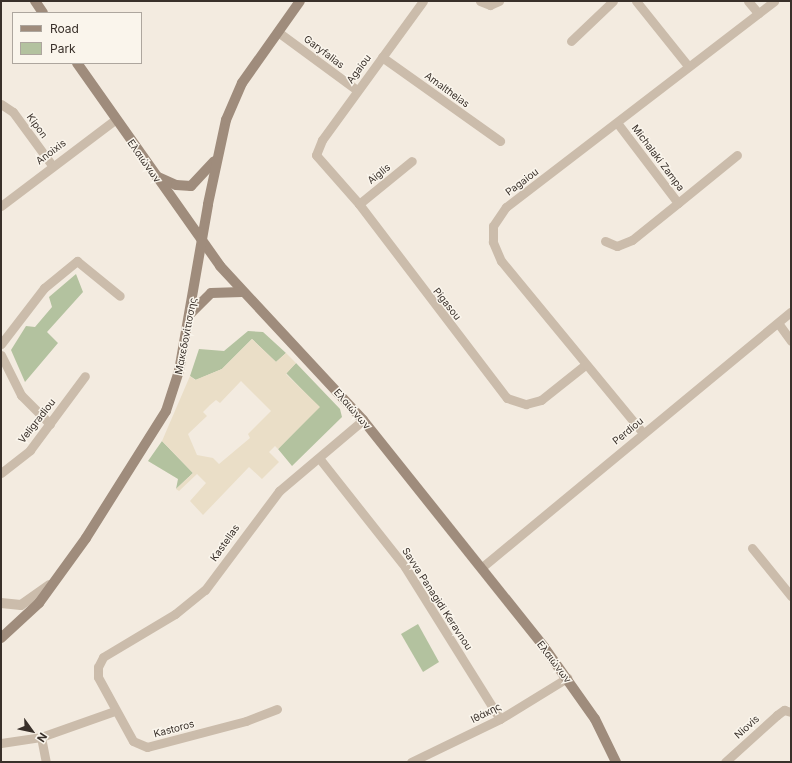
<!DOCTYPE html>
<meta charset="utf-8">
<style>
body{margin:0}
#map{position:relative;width:792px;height:763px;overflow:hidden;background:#f3ebe0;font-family:Inter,sans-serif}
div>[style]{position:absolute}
.green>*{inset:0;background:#b3c29f}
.plaza>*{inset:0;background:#eadec7}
.minor>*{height:9px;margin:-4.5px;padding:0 4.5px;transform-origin:4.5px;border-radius:4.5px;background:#cbbcab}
.tertiary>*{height:10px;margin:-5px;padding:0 5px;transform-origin:5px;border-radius:5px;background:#cbbcab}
.secondary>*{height:10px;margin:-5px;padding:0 5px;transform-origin:5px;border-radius:5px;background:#9f8c7c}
span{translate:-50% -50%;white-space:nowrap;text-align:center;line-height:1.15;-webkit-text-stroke:3px #faf5ec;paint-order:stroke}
.street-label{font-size:10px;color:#39302a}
.frame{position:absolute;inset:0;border:2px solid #39302a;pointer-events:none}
.legend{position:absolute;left:12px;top:12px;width:130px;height:52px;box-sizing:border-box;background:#faf5ec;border:1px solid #ada69e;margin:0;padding:5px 7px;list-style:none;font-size:12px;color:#39302a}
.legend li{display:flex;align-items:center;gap:8px;height:20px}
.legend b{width:20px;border:1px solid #ada69e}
.north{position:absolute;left:12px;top:711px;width:40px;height:40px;-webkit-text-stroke:3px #faf5ec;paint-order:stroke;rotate:123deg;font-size:11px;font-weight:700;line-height:16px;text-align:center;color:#39302a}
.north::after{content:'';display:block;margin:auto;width:14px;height:18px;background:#39302a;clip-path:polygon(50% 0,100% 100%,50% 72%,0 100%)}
</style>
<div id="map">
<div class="green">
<i style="clip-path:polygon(76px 274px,83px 292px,47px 332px,58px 343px,25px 382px,11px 350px,26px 326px,35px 327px,52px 307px,49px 297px)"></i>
<i style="clip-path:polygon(248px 331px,263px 332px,286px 353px,276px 362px,252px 339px,222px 369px,196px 380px,190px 376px,199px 349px,224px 351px)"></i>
<i style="clip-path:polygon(296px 363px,340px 409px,342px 417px,292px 466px,278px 449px,319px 407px,286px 373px)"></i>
<i style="clip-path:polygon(162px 441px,193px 473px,176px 489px,178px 479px,148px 461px)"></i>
<i style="clip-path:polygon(418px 624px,439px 662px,423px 672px,401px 634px)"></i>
</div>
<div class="plaza">
<i style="clip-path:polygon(evenodd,252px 339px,276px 362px,286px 353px,296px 363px,286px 374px,320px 407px,278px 449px,275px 446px,269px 452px,279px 462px,262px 479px,249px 467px,203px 515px,190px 501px,206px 483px,197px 474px,179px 491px,176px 489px,193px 473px,162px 441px,190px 376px,195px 380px,222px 369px,252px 339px,241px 381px,271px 411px,248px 434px,250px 438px,219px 464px,213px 458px,197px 455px,188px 434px,207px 416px,203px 412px,210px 405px,216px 400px,220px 403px,241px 381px)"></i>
</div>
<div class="minor">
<i style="left:423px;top:1px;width:172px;rotate:126deg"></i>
<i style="left:322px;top:140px;width:16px;rotate:112deg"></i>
<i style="left:316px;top:155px;width:65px;rotate:48.7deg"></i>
<i style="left:359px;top:204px;width:244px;rotate:52.7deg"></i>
<i style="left:507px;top:398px;width:20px;rotate:18deg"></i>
<i style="left:526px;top:404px;width:16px;rotate:-15deg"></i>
<i style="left:541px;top:400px;width:56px;rotate:-38.5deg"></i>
<i style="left:480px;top:1px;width:11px;rotate:22deg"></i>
<i style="left:490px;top:5px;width:10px;rotate:-24deg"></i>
<i style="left:636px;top:1px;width:83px;rotate:51.3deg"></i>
<i style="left:748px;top:1px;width:16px;rotate:50deg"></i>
<i style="left:278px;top:32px;width:98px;rotate:36.3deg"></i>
<i style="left:571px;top:41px;width:58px;rotate:-43.6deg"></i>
<i style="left:382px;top:57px;width:145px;rotate:35.4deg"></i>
<i style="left:1px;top:104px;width:14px;rotate:34deg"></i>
<i style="left:13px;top:112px;width:64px;rotate:53.8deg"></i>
<i style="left:618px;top:124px;width:99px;rotate:52.8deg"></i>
<i style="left:678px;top:203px;width:76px;rotate:-39.1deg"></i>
<i style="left:359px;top:204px;width:68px;rotate:-39.1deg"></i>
<i style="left:1px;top:206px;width:144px;rotate:-37.1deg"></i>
<i style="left:605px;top:241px;width:13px;rotate:23deg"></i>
<i style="left:617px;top:246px;width:16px;rotate:-22deg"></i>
<i style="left:632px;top:240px;width:59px;rotate:-38.8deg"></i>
<i style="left:778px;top:323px;width:22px;rotate:54deg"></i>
<i style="left:1px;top:344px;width:71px;rotate:-52.5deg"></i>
<i style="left:44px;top:288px;width:43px;rotate:-39.3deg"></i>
<i style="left:77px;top:261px;width:55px;rotate:39.1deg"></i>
<i style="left:1px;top:355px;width:45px;rotate:63.4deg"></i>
<i style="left:21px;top:395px;width:41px;rotate:45deg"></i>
<i style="left:643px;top:433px;width:223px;rotate:-129.5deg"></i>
<i style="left:501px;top:261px;width:21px;rotate:-113deg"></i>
<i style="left:493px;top:242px;width:16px;rotate:-90deg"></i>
<i style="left:493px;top:226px;width:23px;rotate:-56deg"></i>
<i style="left:506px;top:207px;width:338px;rotate:-37.5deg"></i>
<i style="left:319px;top:458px;width:139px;rotate:51.7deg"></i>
<i style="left:405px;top:567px;width:179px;rotate:58deg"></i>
<i style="left:1px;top:473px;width:37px;rotate:-38deg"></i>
<i style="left:30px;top:450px;width:92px;rotate:-53.4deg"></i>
<i style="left:752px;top:548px;width:62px;rotate:50.9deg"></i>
<i style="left:481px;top:568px;width:402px;rotate:-39.6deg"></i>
<i style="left:277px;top:709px;width:33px;rotate:159deg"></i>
<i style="left:246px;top:721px;width:102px;rotate:165.3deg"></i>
<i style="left:147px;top:747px;width:15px;rotate:-157deg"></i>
<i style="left:133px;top:741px;width:73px;rotate:-118.7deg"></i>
<i style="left:98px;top:677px;width:10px;rotate:-90deg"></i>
<i style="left:98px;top:667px;width:11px;rotate:-63deg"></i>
<i style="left:103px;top:657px;width:84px;rotate:-30.8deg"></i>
<i style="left:175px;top:614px;width:38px;rotate:-39deg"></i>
<i style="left:205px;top:590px;width:124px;rotate:-53.2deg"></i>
<i style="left:279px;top:491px;width:110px;rotate:-40.2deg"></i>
<i style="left:41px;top:737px;width:25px;rotate:79deg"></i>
<i style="left:1px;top:743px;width:40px;rotate:-8.5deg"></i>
<i style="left:41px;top:737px;width:78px;rotate:-19.4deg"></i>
<i style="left:411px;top:762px;width:99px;rotate:-25.8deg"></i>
<i style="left:500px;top:719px;width:79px;rotate:-31.5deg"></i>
<i style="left:725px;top:762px;width:70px;rotate:-42.1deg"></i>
<i style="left:777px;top:715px;width:9px;rotate:-36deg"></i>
<i style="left:784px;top:710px;width:7px;rotate:16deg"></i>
</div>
<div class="tertiary">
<i style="left:1px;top:603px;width:20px;rotate:6deg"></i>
<i style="left:21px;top:605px;width:35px;rotate:-35deg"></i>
</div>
<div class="secondary">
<i style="left:35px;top:1px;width:14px;rotate:56deg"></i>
<i style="left:77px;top:63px;width:248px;rotate:54.8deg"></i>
<i style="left:220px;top:266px;width:210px;rotate:47.1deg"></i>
<i style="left:363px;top:420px;width:290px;rotate:51.4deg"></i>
<i style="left:544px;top:647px;width:88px;rotate:54.7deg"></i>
<i style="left:595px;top:719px;width:48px;rotate:64deg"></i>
<i style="left:156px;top:176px;width:22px;rotate:24deg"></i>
<i style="left:176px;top:185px;width:15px;rotate:4deg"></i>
<i style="left:191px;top:186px;width:34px;rotate:-47deg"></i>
<i style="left:191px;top:313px;width:28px;rotate:-45deg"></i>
<i style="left:211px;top:293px;width:31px;rotate:-2deg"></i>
<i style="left:1px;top:638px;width:52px;rotate:-42.6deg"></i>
<i style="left:39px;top:603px;width:80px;rotate:-54.1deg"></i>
<i style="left:86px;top:538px;width:150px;rotate:-57.8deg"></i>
<i style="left:166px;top:411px;width:42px;rotate:-72deg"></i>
<i style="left:179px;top:371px;width:169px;rotate:-80.1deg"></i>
<i style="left:208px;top:204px;width:86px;rotate:-77.9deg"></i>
<i style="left:226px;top:120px;width:40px;rotate:-66.6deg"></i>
<i style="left:242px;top:83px;width:100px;rotate:-54.7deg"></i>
</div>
<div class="street-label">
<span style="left:324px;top:52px;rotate:37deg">Garyfalias</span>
<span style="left:359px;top:69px;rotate:-53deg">Agaiou</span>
<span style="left:447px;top:90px;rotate:36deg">Amaltheias</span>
<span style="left:37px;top:126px;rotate:54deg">Kipon</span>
<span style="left:51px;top:152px;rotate:-37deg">Anoixis</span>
<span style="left:658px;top:158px;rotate:53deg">Michalaki Zampa</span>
<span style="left:144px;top:161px;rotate:55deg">Ελαιώνων</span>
<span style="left:379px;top:174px;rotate:-39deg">Aiglis</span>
<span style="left:522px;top:182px;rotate:-37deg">Pagaiou</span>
<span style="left:447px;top:304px;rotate:52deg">Pigasou</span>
<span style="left:186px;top:336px;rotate:-79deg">Μακεδονίτισσης</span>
<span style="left:352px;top:409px;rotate:49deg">Ελαιώνων</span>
<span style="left:37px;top:421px;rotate:-52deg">Veligradiou</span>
<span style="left:628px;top:431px;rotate:-39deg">Perdiou</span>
<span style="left:225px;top:543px;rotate:-55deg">Kastellas</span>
<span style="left:437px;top:599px;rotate:57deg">Savva Panagidi Keravnou</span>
<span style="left:554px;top:662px;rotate:53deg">Ελαιώνων</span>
<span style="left:486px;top:713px;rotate:-27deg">Ιθάκης</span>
<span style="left:747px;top:727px;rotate:-42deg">Niovis</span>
<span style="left:174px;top:729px;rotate:-15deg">Kastoros</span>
</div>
<div class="frame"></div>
<ul class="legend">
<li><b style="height:5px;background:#9f8c7c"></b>Road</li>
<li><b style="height:11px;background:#b3c29f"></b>Park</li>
</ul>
<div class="north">N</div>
</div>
